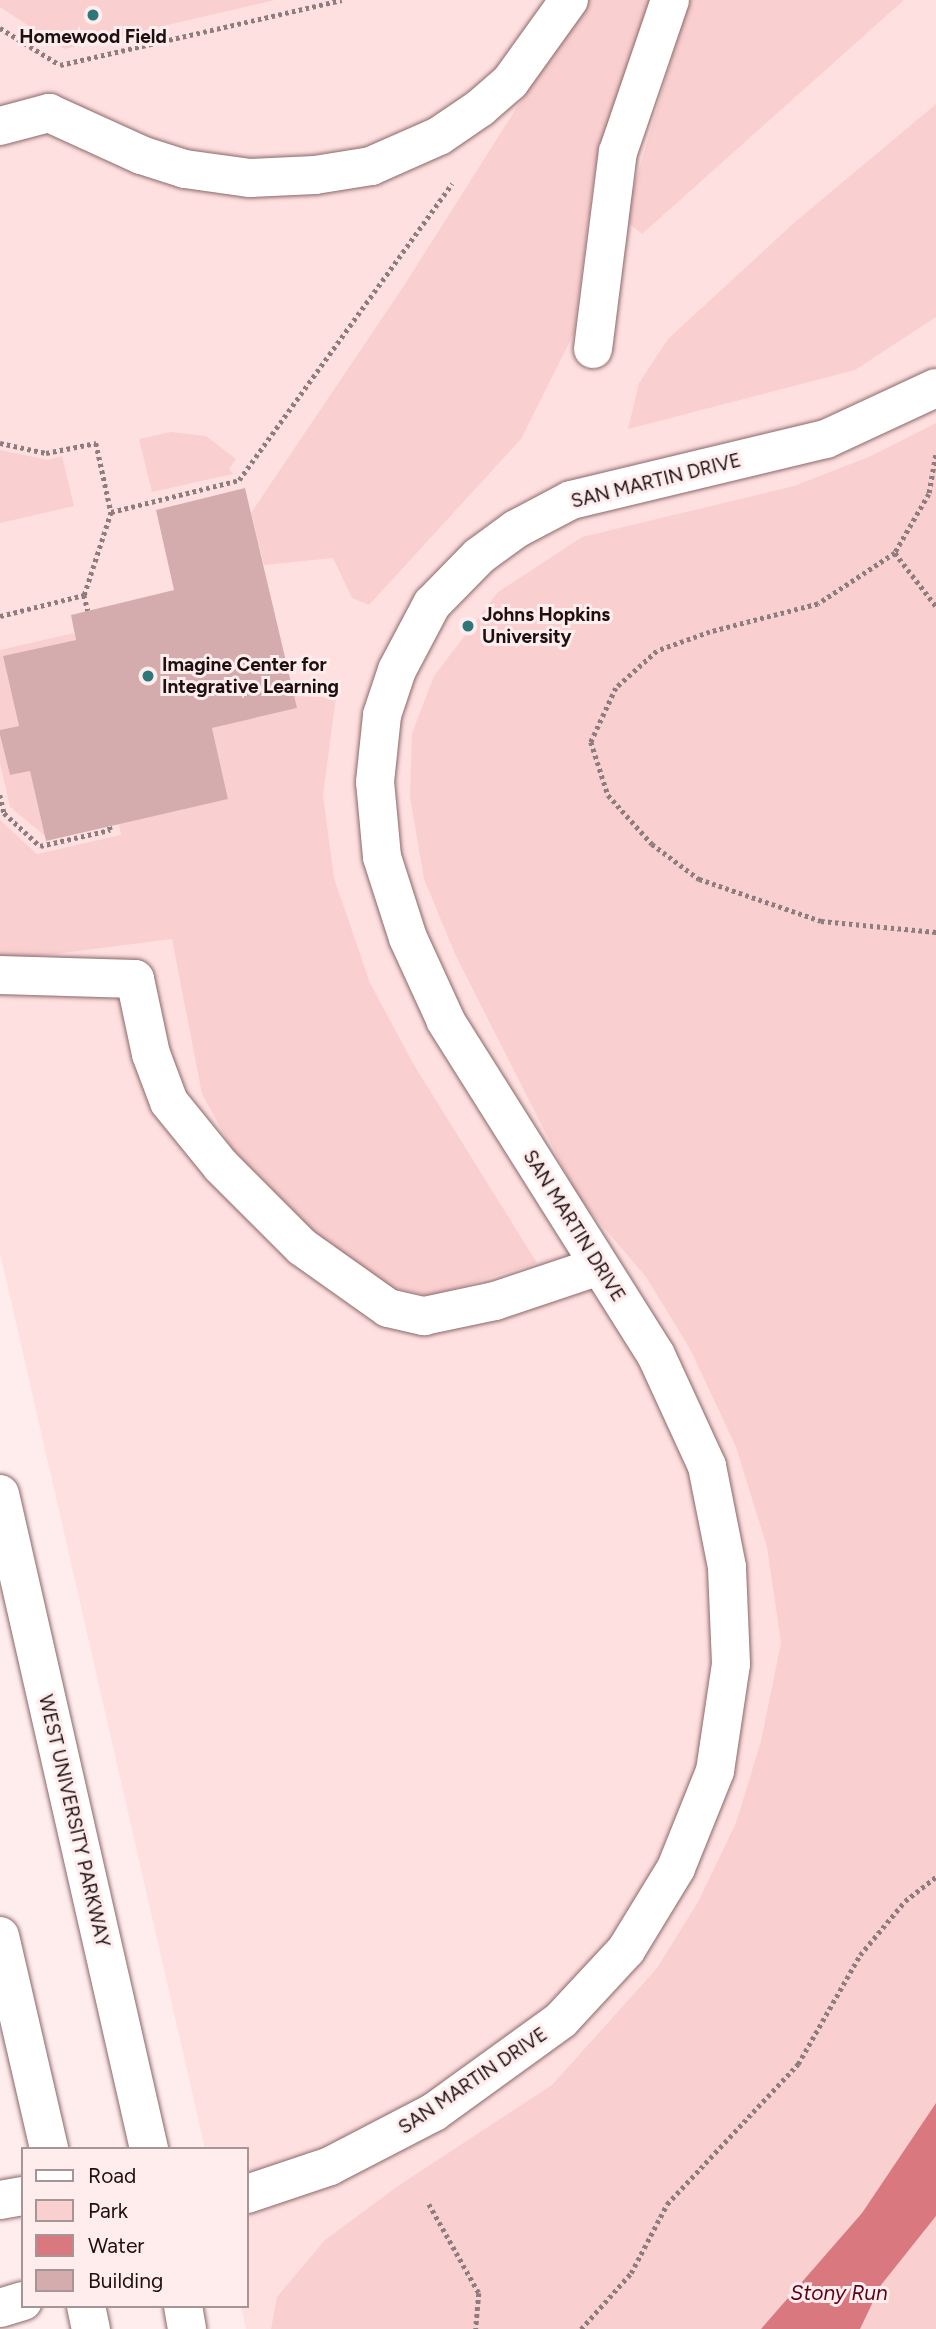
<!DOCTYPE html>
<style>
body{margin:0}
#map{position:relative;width:936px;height:2329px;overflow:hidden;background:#ffedee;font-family:Figtree,sans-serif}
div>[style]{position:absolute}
.built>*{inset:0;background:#ffe0e1}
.green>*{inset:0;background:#facfd0}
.water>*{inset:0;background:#da7880}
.building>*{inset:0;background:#d5acae}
.path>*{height:4.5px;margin-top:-2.25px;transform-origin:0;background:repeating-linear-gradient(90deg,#8d7d7e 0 3.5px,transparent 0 7px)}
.roads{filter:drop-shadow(0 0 2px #8c6869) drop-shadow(0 0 2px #8c6869)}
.minor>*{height:38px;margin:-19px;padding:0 19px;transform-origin:19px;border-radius:19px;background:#fff}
.major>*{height:38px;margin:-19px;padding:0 19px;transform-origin:19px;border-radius:19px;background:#fff}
.dots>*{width:19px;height:19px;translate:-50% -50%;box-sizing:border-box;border:4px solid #ffedee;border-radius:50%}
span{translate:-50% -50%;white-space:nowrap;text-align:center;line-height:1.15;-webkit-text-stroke:6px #ffedee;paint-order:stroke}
.poi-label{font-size:19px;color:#1e1011;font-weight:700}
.left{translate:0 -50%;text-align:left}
.street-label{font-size:19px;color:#1e1011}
.water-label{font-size:21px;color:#5b0018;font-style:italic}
.legend{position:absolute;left:21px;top:2147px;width:228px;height:161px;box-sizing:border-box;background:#ffedee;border:2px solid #a59596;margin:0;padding:9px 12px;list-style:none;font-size:21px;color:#1e1011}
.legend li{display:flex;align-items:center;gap:14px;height:35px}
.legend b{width:35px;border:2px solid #a59596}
</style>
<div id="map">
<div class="built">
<i style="clip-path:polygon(0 0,936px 0,936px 2156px,812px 2329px,246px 2329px,241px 2306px,247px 2306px,247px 2149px,205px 2149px,0 1253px)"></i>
</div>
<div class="green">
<i style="clip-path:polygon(0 0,275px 0,64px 49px,0 7px)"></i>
<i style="clip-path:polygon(585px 0,654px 0,595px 169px,574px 333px,521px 439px,369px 605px,352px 598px,333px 558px,264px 565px,251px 513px,405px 284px)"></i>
<i style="clip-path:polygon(689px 0,904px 0,642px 234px,630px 224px,628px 207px)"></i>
<i style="clip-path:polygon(936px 104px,936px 317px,855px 370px,628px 429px,639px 383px,668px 339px,796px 221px)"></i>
<i style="clip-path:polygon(936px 423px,936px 2103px,862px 2213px,761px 2329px,271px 2329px,277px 2297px,325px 2240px,398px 2186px,552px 2085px,657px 1968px,698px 1902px,736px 1823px,761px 1741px,781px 1643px,767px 1547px,736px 1447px,690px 1349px,646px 1277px,578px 1197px,455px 954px,424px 879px,410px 797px,412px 733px,434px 676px,498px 592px,582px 537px,794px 486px,871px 456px)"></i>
<i style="clip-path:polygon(171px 432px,206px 436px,236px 459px,229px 469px,233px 474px,152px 492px,139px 439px)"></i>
<i style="clip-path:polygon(0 450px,48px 460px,62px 456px,74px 506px,0 523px)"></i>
<i style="clip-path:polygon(74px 633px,76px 640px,3px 656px,19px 726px,0 730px,0 650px)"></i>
<i style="clip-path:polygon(294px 696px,336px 698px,323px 795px,334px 878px,370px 983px,414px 1065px,537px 1263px,431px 1296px,381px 1285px,301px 1222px,237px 1158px,202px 1094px,172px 939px,0 961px,0 820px,37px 854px,121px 835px,119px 823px,228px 799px,212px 728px,296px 708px)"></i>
<i style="clip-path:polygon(0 735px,10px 775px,30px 771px,45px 836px,10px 807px,0 763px)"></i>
<i style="clip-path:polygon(936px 2156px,936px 2329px,812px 2329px)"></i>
</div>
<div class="water">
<i style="clip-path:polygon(936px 2103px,936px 2216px,881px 2285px,860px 2329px,761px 2329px,862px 2213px)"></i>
</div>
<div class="building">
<i style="clip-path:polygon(245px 488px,297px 708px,212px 728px,228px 799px,46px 841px,30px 771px,10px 775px,0 735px,0 730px,19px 726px,3px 656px,76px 640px,71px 615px,174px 590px,156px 510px)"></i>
</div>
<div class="path">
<i style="left:0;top:28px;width:70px;rotate:31.7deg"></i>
<i style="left:60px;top:65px;width:289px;rotate:-13deg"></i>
<i style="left:0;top:443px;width:47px;rotate:12.3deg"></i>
<i style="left:46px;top:453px;width:51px;rotate:-11.3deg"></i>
<i style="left:96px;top:443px;width:71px;rotate:77.7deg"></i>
<i style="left:936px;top:455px;width:40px;rotate:100deg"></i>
<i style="left:929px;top:494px;width:68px;rotate:120deg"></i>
<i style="left:895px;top:553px;width:92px;rotate:146.5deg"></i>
<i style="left:818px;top:604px;width:112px;rotate:165.5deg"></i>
<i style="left:710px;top:632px;width:56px;rotate:160.3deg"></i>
<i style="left:657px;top:651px;width:55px;rotate:137.9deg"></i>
<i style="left:616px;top:688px;width:60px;rotate:114.8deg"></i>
<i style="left:591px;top:742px;width:56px;rotate:72.2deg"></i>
<i style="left:608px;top:795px;width:66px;rotate:48.1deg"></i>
<i style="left:652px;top:844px;width:59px;rotate:36.7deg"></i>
<i style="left:699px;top:879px;width:129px;rotate:19deg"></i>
<i style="left:821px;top:921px;width:116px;rotate:5.5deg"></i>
<i style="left:895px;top:553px;width:67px;rotate:52.3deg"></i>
<i style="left:84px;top:595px;width:16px;rotate:76deg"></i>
<i style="left:0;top:616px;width:87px;rotate:-14deg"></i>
<i style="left:84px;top:595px;width:87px;rotate:-72deg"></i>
<i style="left:111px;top:512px;width:132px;rotate:-14deg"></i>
<i style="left:239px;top:480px;width:365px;rotate:-54.3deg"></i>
<i style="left:0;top:795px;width:18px;rotate:77deg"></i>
<i style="left:4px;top:813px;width:49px;rotate:42.5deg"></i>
<i style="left:40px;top:846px;width:72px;rotate:-12.9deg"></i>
<i style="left:110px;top:830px;width:4px;rotate:-104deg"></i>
<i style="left:429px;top:2204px;width:102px;rotate:60.7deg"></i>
<i style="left:479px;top:2293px;width:36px;rotate:95deg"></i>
<i style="left:581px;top:2329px;width:75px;rotate:-48.2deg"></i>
<i style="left:631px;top:2273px;width:78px;rotate:-62.4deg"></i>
<i style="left:667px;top:2204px;width:192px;rotate:-46.9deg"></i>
<i style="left:798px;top:2064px;width:125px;rotate:-60.4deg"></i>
<i style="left:860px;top:1955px;width:70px;rotate:-50.2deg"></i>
<i style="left:905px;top:1901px;width:39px;rotate:-38deg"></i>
</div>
<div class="roads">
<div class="minor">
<i style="left:0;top:126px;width:51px;rotate:-14.9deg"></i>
<i style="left:49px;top:113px;width:101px;rotate:24.5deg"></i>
<i style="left:141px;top:155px;width:46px;rotate:17.7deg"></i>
<i style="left:185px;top:169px;width:66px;rotate:7.9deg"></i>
<i style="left:250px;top:178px;width:65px;rotate:-2.6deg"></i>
<i style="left:315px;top:175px;width:57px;rotate:-9.1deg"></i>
<i style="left:371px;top:166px;width:74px;rotate:-23.8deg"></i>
<i style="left:439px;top:136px;width:50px;rotate:-34.3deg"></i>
<i style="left:480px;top:108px;width:40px;rotate:-41deg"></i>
<i style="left:510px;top:82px;width:101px;rotate:-54.3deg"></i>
<i style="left:593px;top:349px;width:199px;rotate:-82.8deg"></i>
<i style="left:618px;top:152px;width:161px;rotate:-71.1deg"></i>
<i style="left:0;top:975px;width:135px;rotate:1.7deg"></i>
<i style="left:135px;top:979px;width:77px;rotate:78deg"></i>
<i style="left:151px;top:1054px;width:51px;rotate:69.4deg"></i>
<i style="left:169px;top:1102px;width:82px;rotate:50.9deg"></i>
<i style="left:221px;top:1166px;width:115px;rotate:45deg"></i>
<i style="left:302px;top:1247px;width:105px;rotate:35.3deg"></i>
<i style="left:388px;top:1308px;width:37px;rotate:13deg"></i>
<i style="left:424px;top:1316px;width:73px;rotate:-11.9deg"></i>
<i style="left:495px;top:1301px;width:110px;rotate:-18.6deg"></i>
<i style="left:247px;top:2194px;width:88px;rotate:-18.6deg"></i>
<i style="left:330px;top:2166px;width:117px;rotate:-27.4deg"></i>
<i style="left:434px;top:2112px;width:157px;rotate:-35.9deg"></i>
<i style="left:561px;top:2020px;width:96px;rotate:-47.1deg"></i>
<i style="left:626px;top:1950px;width:96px;rotate:-58.6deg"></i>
<i style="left:676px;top:1868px;width:105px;rotate:-68.1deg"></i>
<i style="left:715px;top:1771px;width:108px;rotate:-81.5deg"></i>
<i style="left:731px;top:1664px;width:97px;rotate:-92.4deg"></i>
<i style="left:727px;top:1567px;width:103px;rotate:-101.2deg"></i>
<i style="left:707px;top:1466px;width:122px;rotate:-114.7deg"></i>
<i style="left:656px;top:1355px;width:395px;rotate:-122.2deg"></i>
<i style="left:446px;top:1021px;width:91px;rotate:-114.6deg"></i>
<i style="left:408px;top:938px;width:85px;rotate:-107.8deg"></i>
<i style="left:382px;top:857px;width:75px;rotate:-95.3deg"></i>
<i style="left:375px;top:782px;width:67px;rotate:-84deg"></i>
<i style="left:382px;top:715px;width:47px;rotate:-71.6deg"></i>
<i style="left:397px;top:670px;width:75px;rotate:-62.1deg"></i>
<i style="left:432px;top:604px;width:67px;rotate:-45.6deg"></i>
<i style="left:479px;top:556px;width:46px;rotate:-36.1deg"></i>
<i style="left:516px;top:529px;width:62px;rotate:-27.8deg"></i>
<i style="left:571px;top:500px;width:262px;rotate:-13.5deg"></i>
<i style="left:826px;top:439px;width:121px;rotate:-24.9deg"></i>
<i style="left:0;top:2200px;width:23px;rotate:-10deg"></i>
<i style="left:0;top:2308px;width:24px;rotate:-17deg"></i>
</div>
<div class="major">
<i style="left:0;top:1494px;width:672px;rotate:77.18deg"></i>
<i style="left:0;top:1936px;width:219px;rotate:77deg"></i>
<i style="left:86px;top:2306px;width:24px;rotate:78deg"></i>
<i style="left:183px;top:2306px;width:23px;rotate:80deg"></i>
</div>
</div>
<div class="dots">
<i style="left:93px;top:15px;background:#2e7778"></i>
<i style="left:468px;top:626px;background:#2e7778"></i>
<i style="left:148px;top:676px;background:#2e7778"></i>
</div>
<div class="poi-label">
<span style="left:93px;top:37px">Homewood Field</span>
<span class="left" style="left:482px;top:626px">Johns Hopkins<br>University</span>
<span class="left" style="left:162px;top:676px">Imagine Center for<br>Integrative Learning</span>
</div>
<div class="street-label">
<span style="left:656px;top:481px;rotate:-14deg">SAN MARTIN DRIVE</span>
<span style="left:574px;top:1226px;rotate:58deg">SAN MARTIN DRIVE</span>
<span style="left:74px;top:1821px;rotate:77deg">WEST UNIVERSITY PARKWAY</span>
<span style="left:473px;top:2081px;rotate:-34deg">SAN MARTIN DRIVE</span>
</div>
<div class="water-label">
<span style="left:839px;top:2293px">Stony Run</span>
</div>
<ul class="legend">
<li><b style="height:9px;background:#fff"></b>Road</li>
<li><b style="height:19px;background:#facfd0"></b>Park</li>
<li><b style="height:19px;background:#da7880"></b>Water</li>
<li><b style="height:19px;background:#d5acae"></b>Building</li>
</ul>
</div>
